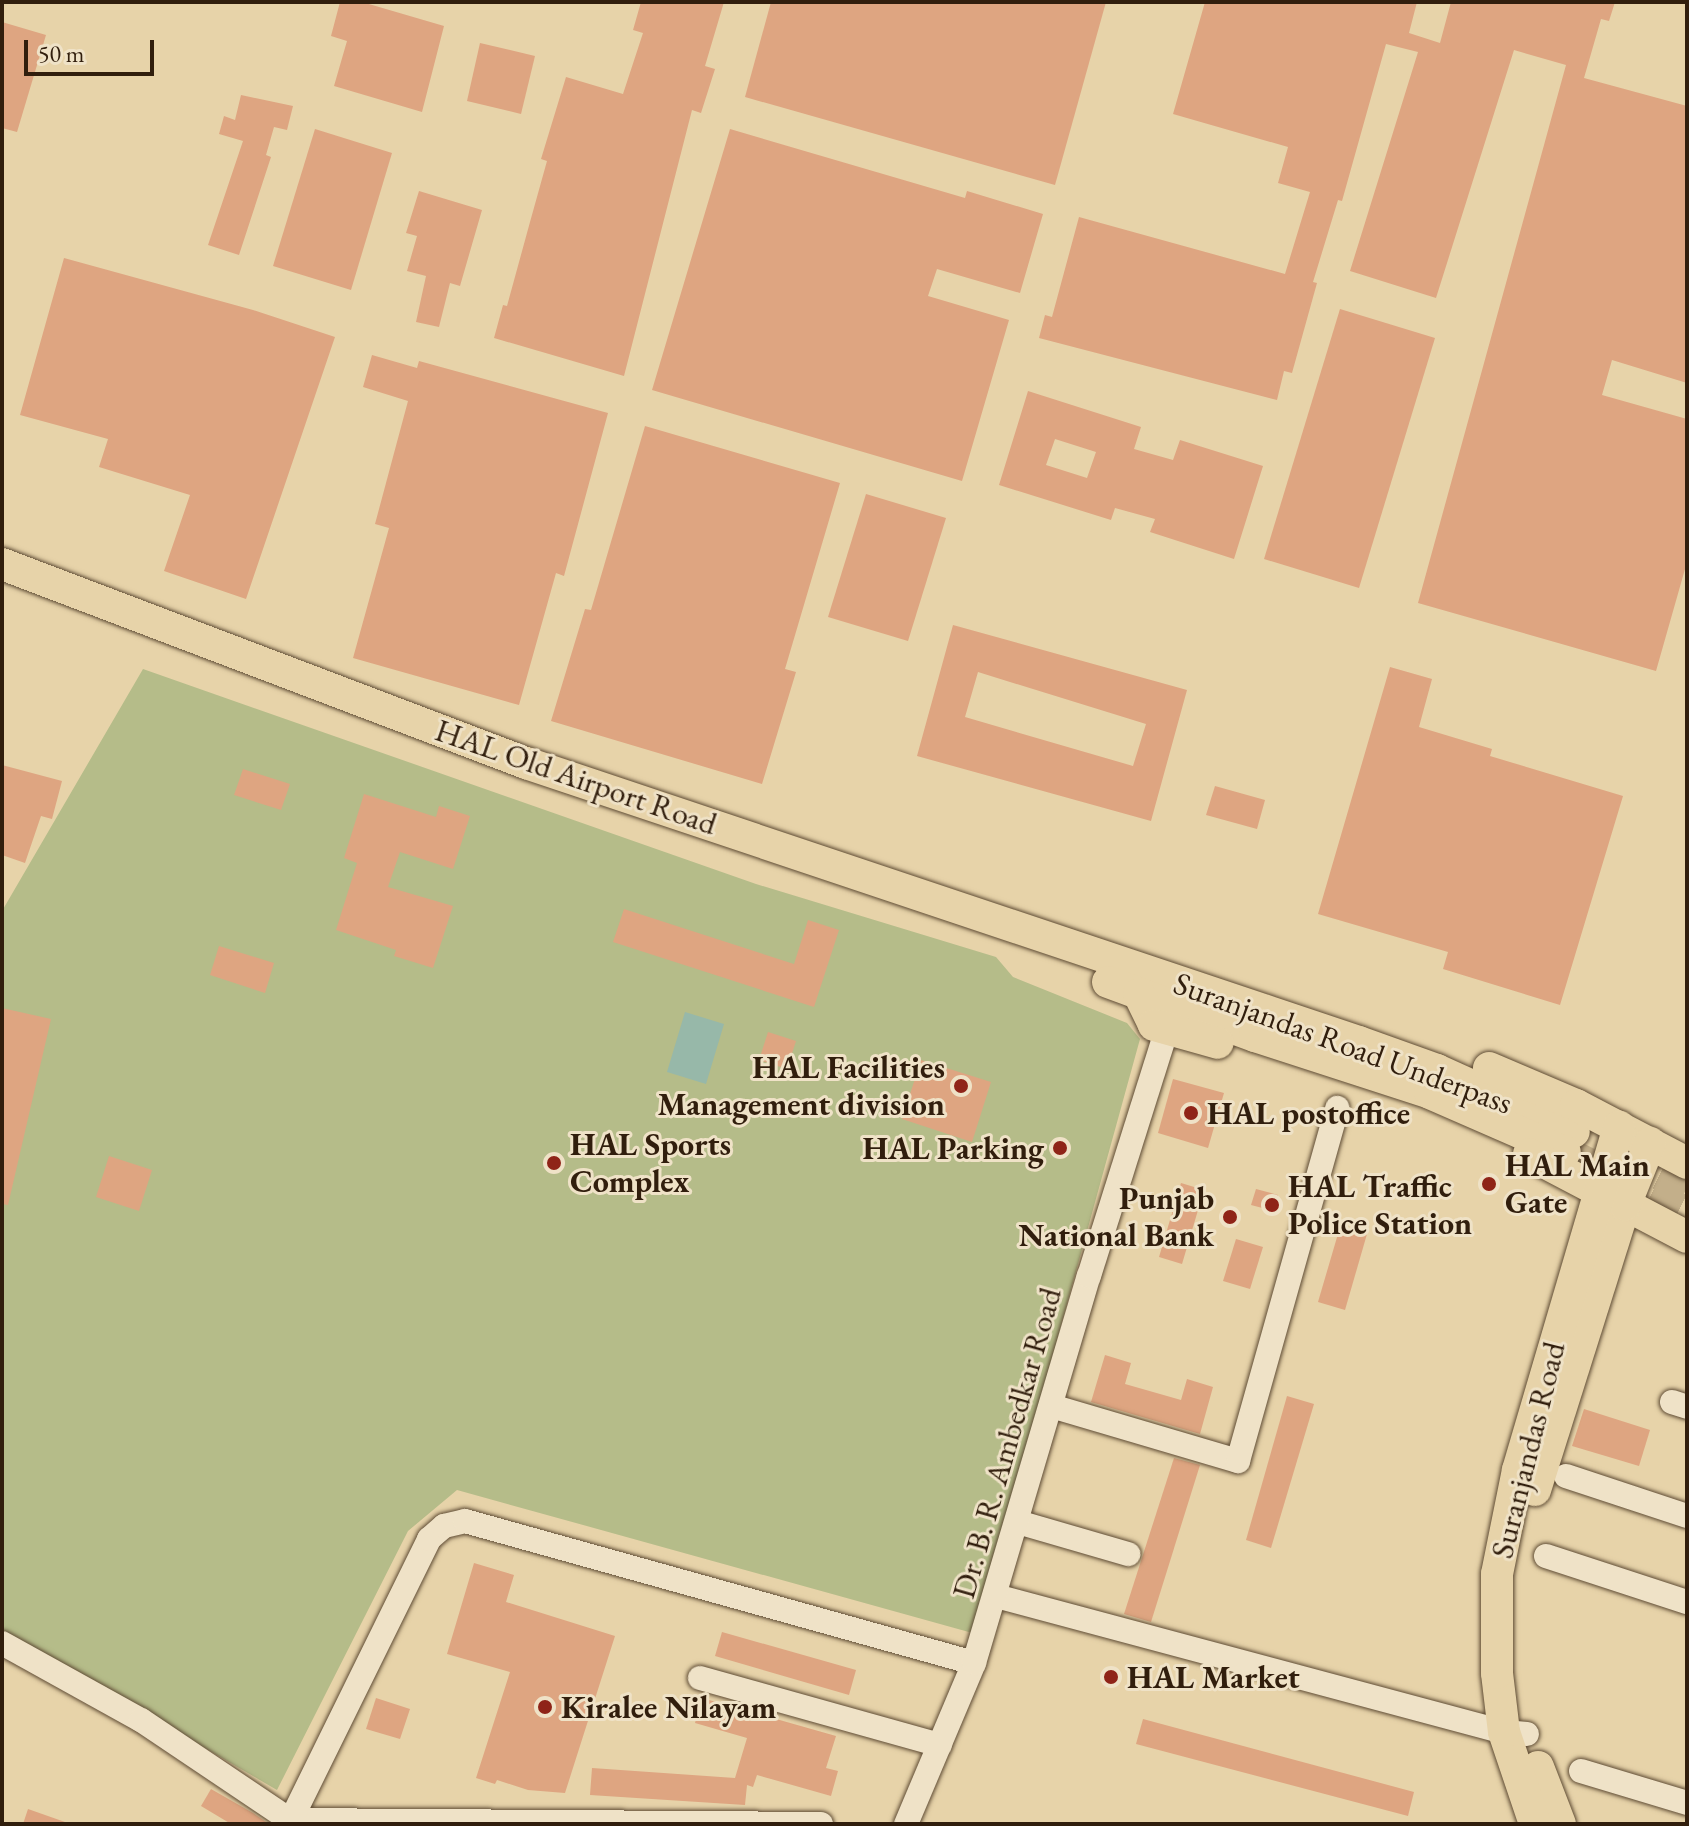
<!DOCTYPE html>
<style>
body{margin:0}
#map{position:relative;width:1689px;height:1826px;overflow:hidden;background:#e7d3a9;font-family:"EB Garamond",serif}
div>[style]{position:absolute}
.green>*{inset:0;background:#b5bc89}
.water>*{inset:0;background:#97b8a9}
.building>*{inset:0;background:#dea581}
.major-tunnel>*{height:32px;margin-top:-16px;transform-origin:0;background:repeating-linear-gradient(90deg,#c3af8a 0 32px,transparent 0 48px)}
.roads{filter:drop-shadow(0 0 2px #5e4b34) drop-shadow(0 0 2px #5e4b34)}
.minor>*{height:24px;margin:-12px;padding:0 12px;transform-origin:12px;border-radius:12px;background:#efe2c7}
.major>*{height:32px;margin:-16px;padding:0 16px;transform-origin:16px;border-radius:16px;background:#e7d3a9}
.dots>*{width:22px;height:22px;translate:-50% -50%;box-sizing:border-box;border:4px solid #efe2c7;border-radius:50%}
span{translate:-50% -50%;white-space:nowrap;text-align:center;line-height:1.15;-webkit-text-stroke:6px #efe2c7;paint-order:stroke}
.street-label{font-size:32px;color:#311e0d}
.poi-label{font-size:32px;color:#311e0d;font-weight:700}
.right{translate:-100% -50%;text-align:right}
.left{translate:0 -50%;text-align:left}
.frame{position:absolute;inset:0;border:4px solid #311e0d;pointer-events:none}
.scale{position:absolute;left:24px;top:40px;width:130px;height:36px;box-sizing:border-box;border:4px solid #311e0d;border-top:0;padding-left:10px;font-size:24px;line-height:28px;white-space:nowrap;color:#311e0d;-webkit-text-stroke:6px #efe2c7;paint-order:stroke}
</style>
<div id="map">
<div class="green">
<i style="clip-path:polygon(143px 669px,756px 884px,996px 957px,1013px 977px,1127px 1023px,1140px 1039px,976px 1634px,457px 1490px,408px 1531px,277px 1790px,2px 1630px,2px 911px)"></i>
</div>
<div class="water">
<i style="clip-path:polygon(685px 1012px,724px 1024px,706px 1084px,667px 1072px)"></i>
</div>
<div class="building">
<i style="clip-path:polygon(340px 2px,362px 2px,444px 26px,422px 112px,334px 86px,347px 41px,331px 36px)"></i>
<i style="clip-path:polygon(641px 2px,724px 2px,705px 66px,715px 69px,701px 113px,692px 110px,624px 376px,494px 338px,503px 305px,507px 306px,530px 222px,547px 161px,541px 159px,566px 77px,623px 94px,643px 33px,633px 30px)"></i>
<i style="clip-path:polygon(771px 2px,1106px 2px,1055px 185px,745px 97px)"></i>
<i style="clip-path:polygon(1205px 2px,1417px 2px,1409px 33px,1440px 43px,1451px 2px,1615px 2px,1609px 21px,1601px 19px,1584px 78px,1687px 106px,1687px 383px,1612px 360px,1602px 395px,1687px 419px,1687px 562px,1656px 671px,1418px 603px,1566px 65px,1514px 50px,1436px 298px,1350px 271px,1418px 52px,1386px 44px,1342px 201px,1338px 200px,1313px 282px,1317px 283px,1292px 373px,1284px 371px,1277px 400px,1039px 338px,1045px 315px,1052px 317px,1079px 217px,1285px 274px,1310px 192px,1278px 183px,1288px 147px,1173px 114px)"></i>
<i style="clip-path:polygon(2px 22px,46px 35px,17px 132px,2px 128px)"></i>
<i style="clip-path:polygon(480px 43px,535px 56px,521px 114px,467px 101px)"></i>
<i style="clip-path:polygon(241px 95px,293px 106px,287px 130px,274px 127px,266px 155px,271px 157px,239px 255px,208px 245px,243px 141px,219px 134px,224px 116px,235px 120px)"></i>
<i style="clip-path:polygon(315px 129px,392px 153px,351px 290px,273px 266px)"></i>
<i style="clip-path:polygon(730px 129px,965px 198px,967px 191px,1043px 214px,1020px 293px,937px 269px,928px 296px,1009px 320px,962px 481px,652px 390px)"></i>
<i style="clip-path:polygon(419px 191px,482px 210px,460px 286px,450px 283px,439px 327px,416px 322px,426px 276px,407px 271px,417px 236px,406px 233px)"></i>
<i style="clip-path:polygon(64px 258px,253px 310px,335px 337px,246px 599px,164px 571px,190px 495px,99px 467px,108px 439px,20px 415px)"></i>
<i style="clip-path:polygon(1340px 309px,1435px 338px,1359px 588px,1264px 559px)"></i>
<i style="clip-path:polygon(372px 355px,417px 368px,419px 361px,608px 413px,564px 576px,556px 573px,519px 705px,353px 658px,389px 528px,375px 524px,408px 401px,363px 387px)"></i>
<i style="clip-path:polygon(evenodd,1028px 391px,1141px 427px,1134px 449px,1173px 460px,1180px 440px,1263px 466px,1234px 559px,1150px 532px,1155px 519px,1115px 508px,1111px 520px,999px 485px,1028px 391px,1055px 439px,1096px 452px,1087px 478px,1046px 465px,1055px 439px)"></i>
<i style="clip-path:polygon(645px 426px,840px 483px,785px 669px,796px 672px,762px 784px,551px 721px,585px 609px,591px 610px)"></i>
<i style="clip-path:polygon(866px 494px,946px 518px,908px 641px,828px 617px)"></i>
<i style="clip-path:polygon(evenodd,953px 625px,1187px 690px,1151px 821px,917px 756px,953px 625px,978px 672px,1146px 724px,1133px 766px,965px 717px,978px 672px)"></i>
<i style="clip-path:polygon(1390px 667px,1432px 679px,1419px 727px,1492px 749px,1490px 756px,1623px 796px,1560px 1005px,1443px 969px,1448px 952px,1318px 914px)"></i>
<i style="clip-path:polygon(2px 765px,62px 781px,52px 819px,41px 816px,25px 863px,2px 855px)"></i>
<i style="clip-path:polygon(243px 769px,290px 784px,281px 810px,234px 795px)"></i>
<i style="clip-path:polygon(1215px 786px,1265px 800px,1257px 829px,1206px 815px)"></i>
<i style="clip-path:polygon(364px 794px,436px 817px,439px 806px,470px 816px,453px 869px,400px 852px,388px 887px,453px 906px,433px 968px,394px 956px,396px 950px,336px 930px,357px 863px,344px 858px)"></i>
<i style="clip-path:polygon(624px 909px,794px 964px,808px 920px,839px 930px,814px 1007px,613px 942px)"></i>
<i style="clip-path:polygon(219px 946px,274px 963px,265px 993px,210px 975px)"></i>
<i style="clip-path:polygon(2px 1008px,51px 1019px,8px 1205px,2px 1204px)"></i>
<i style="clip-path:polygon(768px 1032px,796px 1041px,787px 1069px,759px 1060px)"></i>
<i style="clip-path:polygon(921px 1060px,991px 1082px,972px 1142px,902px 1119px)"></i>
<i style="clip-path:polygon(1173px 1079px,1224px 1093px,1208px 1148px,1158px 1133px)"></i>
<i style="clip-path:polygon(109px 1156px,152px 1170px,139px 1211px,96px 1197px)"></i>
<i style="clip-path:polygon(1181px 1183px,1204px 1190px,1182px 1264px,1159px 1257px)"></i>
<i style="clip-path:polygon(1256px 1189px,1278px 1195px,1274px 1211px,1251px 1205px)"></i>
<i style="clip-path:polygon(1340px 1227px,1367px 1234px,1345px 1310px,1318px 1302px)"></i>
<i style="clip-path:polygon(1236px 1239px,1263px 1247px,1250px 1289px,1223px 1281px)"></i>
<i style="clip-path:polygon(1105px 1355px,1131px 1363px,1125px 1384px,1181px 1400px,1187px 1379px,1213px 1387px,1200px 1434px,1091px 1402px)"></i>
<i style="clip-path:polygon(1287px 1396px,1314px 1404px,1271px 1548px,1246px 1540px)"></i>
<i style="clip-path:polygon(1584px 1409px,1650px 1430px,1639px 1466px,1572px 1446px)"></i>
<i style="clip-path:polygon(1174px 1458px,1200px 1465px,1151px 1622px,1124px 1614px)"></i>
<i style="clip-path:polygon(474px 1563px,514px 1575px,506px 1602px,615px 1636px,565px 1793px,528px 1790px,497px 1780px,495px 1784px,476px 1778px,510px 1672px,447px 1654px)"></i>
<i style="clip-path:polygon(722px 1632px,856px 1670px,849px 1695px,715px 1656px)"></i>
<i style="clip-path:polygon(376px 1698px,410px 1709px,400px 1739px,366px 1729px)"></i>
<i style="clip-path:polygon(702px 1698px,836px 1736px,826px 1768px,838px 1771px,831px 1796px,757px 1775px,753px 1787px,747px 1785px,745px 1805px,590px 1795px,592px 1768px,735px 1778px,747px 1738px,695px 1723px)"></i>
<i style="clip-path:polygon(1143px 1719px,1414px 1792px,1408px 1816px,1136px 1744px)"></i>
<i style="clip-path:polygon(211px 1789px,253px 1813px,269px 1824px,231px 1824px,201px 1806px)"></i>
<i style="clip-path:polygon(28px 1809px,65px 1822px,64px 1824px,23px 1824px)"></i>
</div>
<div class="major-tunnel">
<i style="left:1565px;top:1152px;width:134px;rotate:26.6deg"></i>
<i style="left:1617px;top:1153px;width:78px;rotate:26.6deg"></i>
</div>
<div class="roads">
<div class="minor">
<i style="left:1672px;top:1402px;width:16px;rotate:18deg"></i>
<i style="left:1051px;top:1406px;width:195px;rotate:16.4deg"></i>
<i style="left:1238px;top:1461px;width:367px;rotate:-74.3deg"></i>
<i style="left:1566px;top:1476px;width:127px;rotate:18.3deg"></i>
<i style="left:1018px;top:1522px;width:115px;rotate:16.2deg"></i>
<i style="left:1546px;top:1556px;width:148px;rotate:18.1deg"></i>
<i style="left:996px;top:1596px;width:526px;rotate:14.99deg"></i>
<i style="left:1504px;top:1732px;width:23px;rotate:5deg"></i>
<i style="left:2px;top:1643px;width:159px;rotate:29deg"></i>
<i style="left:141px;top:1720px;width:179px;rotate:33.9deg"></i>
<i style="left:700px;top:1678px;width:249px;rotate:15.6deg"></i>
<i style="left:1581px;top:1771px;width:111px;rotate:16.8deg"></i>
<i style="left:290px;top:1820px;width:531px;rotate:0.43deg"></i>
<i style="left:289px;top:1824px;width:318px;rotate:-63.8deg"></i>
<i style="left:429px;top:1539px;width:20px;rotate:-41deg"></i>
<i style="left:444px;top:1526px;width:22px;rotate:-13deg"></i>
<i style="left:465px;top:1521px;width:528px;rotate:15.59deg"></i>
<i style="left:906px;top:1824px;width:175px;rotate:-67.1deg"></i>
<i style="left:974px;top:1663px;width:404px;rotate:-73.5deg"></i>
<i style="left:1089px;top:1276px;width:259px;rotate:-72.5deg"></i>
</div>
<div class="major">
<i style="left:2px;top:564px;width:561px;rotate:20.8deg"></i>
<i style="left:526px;top:763px;width:878px;rotate:18.52deg"></i>
<i style="left:1359px;top:1042px;width:83px;rotate:19.7deg"></i>
<i style="left:1437px;top:1070px;width:150px;rotate:24.3deg"></i>
<i style="left:1108px;top:982px;width:157px;rotate:20.2deg"></i>
<i style="left:1255px;top:1036px;width:184px;rotate:18deg"></i>
<i style="left:1430px;top:1093px;width:147px;rotate:23.6deg"></i>
<i style="left:1139px;top:994px;width:34px;rotate:64deg"></i>
<i style="left:1154px;top:1025px;width:66px;rotate:15.7deg"></i>
<i style="left:1489px;top:1068px;width:95px;rotate:23deg"></i>
<i style="left:1576px;top:1105px;width:125px;rotate:27.6deg"></i>
<i style="left:1529px;top:1154px;width:178px;rotate:27.7deg"></i>
<i style="left:1535px;top:1490px;width:299px;rotate:-72.5deg"></i>
<i style="left:1625px;top:1205px;width:67px;rotate:-68deg"></i>
<i style="left:1538px;top:1767px;width:61px;rotate:68.9deg"></i>
<i style="left:1535px;top:1824px;width:97px;rotate:-108.6deg"></i>
<i style="left:1504px;top:1732px;width:59px;rotate:-96.8deg"></i>
<i style="left:1497px;top:1673px;width:99px;rotate:-90deg"></i>
<i style="left:1497px;top:1574px;width:106px;rotate:-78.6deg"></i>
<i style="left:1518px;top:1470px;width:358px;rotate:-73.6deg"></i>
</div>
</div>
<div class="dots">
<i style="left:961px;top:1086px;background:#8f2418"></i>
<i style="left:1191px;top:1113px;background:#8f2418"></i>
<i style="left:1060px;top:1148px;background:#8f2418"></i>
<i style="left:554px;top:1163px;background:#8f2418"></i>
<i style="left:1489px;top:1184px;background:#8f2418"></i>
<i style="left:1272px;top:1205px;background:#8f2418"></i>
<i style="left:1230px;top:1217px;background:#8f2418"></i>
<i style="left:1111px;top:1677px;background:#8f2418"></i>
<i style="left:545px;top:1707px;background:#8f2418"></i>
</div>
<div class="street-label">
<span style="left:576px;top:777px;rotate:19deg">HAL Old Airport Road</span>
<span style="left:1343px;top:1043px;rotate:20deg">Suranjandas Road Underpass</span>
<span style="left:1007px;top:1443px;rotate:-74deg">Dr. B. R. Ambedkar Road</span>
<span style="left:1528px;top:1450px;rotate:-76deg">Suranjandas Road</span>
</div>
<div class="poi-label">
<span class="right" style="left:945px;top:1086px">HAL Facilities<br>Management division</span>
<span class="left" style="left:1207px;top:1113px">HAL postoffice</span>
<span class="left" style="left:570px;top:1163px">HAL Sports<br>Complex</span>
<span class="right" style="left:1044px;top:1148px">HAL Parking</span>
<span class="left" style="left:1505px;top:1184px">HAL Main<br>Gate</span>
<span class="left" style="left:1288px;top:1205px">HAL Traffic<br>Police Station</span>
<span class="right" style="left:1214px;top:1217px">Punjab<br>National Bank</span>
<span class="left" style="left:1127px;top:1677px">HAL Market</span>
<span class="left" style="left:561px;top:1707px">Kiralee Nilayam</span>
</div>
<div class="frame"></div>
<div class="scale">50 m</div>
</div>
